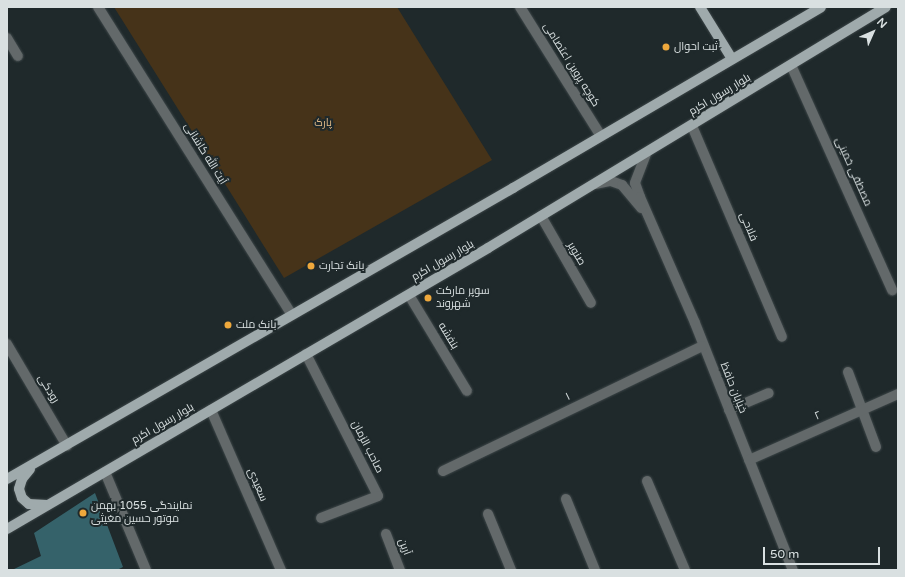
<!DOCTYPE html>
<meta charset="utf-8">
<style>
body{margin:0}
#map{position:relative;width:905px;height:577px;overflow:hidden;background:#1f292b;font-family:"Varela Round",Cairo,sans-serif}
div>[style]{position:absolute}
.green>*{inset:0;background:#463319}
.building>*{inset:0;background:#35626a}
.roads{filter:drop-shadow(0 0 1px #3d4648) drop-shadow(0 0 1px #3d4648)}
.minor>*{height:10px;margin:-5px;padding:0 5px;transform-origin:5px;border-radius:5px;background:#63696a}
.major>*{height:10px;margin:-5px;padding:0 5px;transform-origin:5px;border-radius:5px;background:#9faaac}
.dots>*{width:11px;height:11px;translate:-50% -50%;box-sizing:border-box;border:2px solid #1f292b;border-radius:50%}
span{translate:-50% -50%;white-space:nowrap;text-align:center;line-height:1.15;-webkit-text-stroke:4px #1f292b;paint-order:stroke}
.poi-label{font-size:11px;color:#d9e0e1}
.left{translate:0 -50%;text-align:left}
.street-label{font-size:11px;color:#d9e0e1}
.park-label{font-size:11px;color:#dfb885}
.frame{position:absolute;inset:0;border:8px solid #d9e0e1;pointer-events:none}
.north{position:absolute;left:853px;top:12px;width:40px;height:40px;-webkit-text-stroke:3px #1f292b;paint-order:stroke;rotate:45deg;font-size:11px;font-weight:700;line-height:16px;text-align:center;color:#d9e0e1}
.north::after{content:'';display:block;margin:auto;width:14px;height:18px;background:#d9e0e1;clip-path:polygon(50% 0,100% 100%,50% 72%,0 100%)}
.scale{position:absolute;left:763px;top:547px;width:117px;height:18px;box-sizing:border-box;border:2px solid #d9e0e1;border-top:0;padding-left:5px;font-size:12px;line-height:14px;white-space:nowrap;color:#d9e0e1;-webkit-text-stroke:3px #1f292b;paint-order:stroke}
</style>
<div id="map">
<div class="green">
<i style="clip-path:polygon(114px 7px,397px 7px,492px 160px,284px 278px)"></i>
</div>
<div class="building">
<i style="clip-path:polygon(95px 493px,123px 567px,117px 570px,12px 570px,41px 556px,34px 533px)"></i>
</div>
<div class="roads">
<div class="minor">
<i style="left:98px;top:7px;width:363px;rotate:57.8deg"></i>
<i style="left:520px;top:7px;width:152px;rotate:57.9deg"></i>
<i style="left:7px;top:38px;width:21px;rotate:59deg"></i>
<i style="left:791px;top:65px;width:247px;rotate:65.8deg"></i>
<i style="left:692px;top:126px;width:229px;rotate:66.9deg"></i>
<i style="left:646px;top:154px;width:31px;rotate:111deg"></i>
<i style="left:635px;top:183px;width:15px;rotate:70deg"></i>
<i style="left:640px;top:197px;width:137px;rotate:66.4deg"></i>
<i style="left:695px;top:323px;width:266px;rotate:68.4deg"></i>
<i style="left:595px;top:184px;width:16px;rotate:-11deg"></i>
<i style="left:611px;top:181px;width:12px;rotate:20deg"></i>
<i style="left:622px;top:185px;width:30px;rotate:50deg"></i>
<i style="left:541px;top:216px;width:100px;rotate:60.1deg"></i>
<i style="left:409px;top:295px;width:112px;rotate:58.9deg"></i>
<i style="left:7px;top:344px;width:118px;rotate:59.5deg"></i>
<i style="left:306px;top:354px;width:159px;rotate:63.1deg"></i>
<i style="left:378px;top:496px;width:61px;rotate:158.9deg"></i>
<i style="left:848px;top:372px;width:80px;rotate:69.5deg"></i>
<i style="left:211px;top:410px;width:175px;rotate:66.4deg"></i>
<i style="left:729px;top:410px;width:43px;rotate:-23deg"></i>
<i style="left:749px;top:460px;width:163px;rotate:-23.9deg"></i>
<i style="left:443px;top:471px;width:288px;rotate:-25.7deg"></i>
<i style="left:105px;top:472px;width:106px;rotate:67.3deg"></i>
<i style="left:647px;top:481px;width:97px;rotate:66.9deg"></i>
<i style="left:566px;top:499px;width:77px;rotate:67.8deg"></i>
<i style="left:488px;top:514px;width:61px;rotate:67.7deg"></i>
<i style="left:386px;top:534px;width:39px;rotate:69deg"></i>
</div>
<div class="major">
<i style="left:700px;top:7px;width:61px;rotate:58.4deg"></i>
<i style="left:30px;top:469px;width:13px;rotate:129deg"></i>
<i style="left:22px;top:479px;width:10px;rotate:107deg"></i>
<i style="left:19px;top:489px;width:9px;rotate:72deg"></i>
<i style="left:22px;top:498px;width:9px;rotate:41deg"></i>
<i style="left:29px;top:504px;width:18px;rotate:3deg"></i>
<i style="left:7px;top:479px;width:584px;rotate:-29.9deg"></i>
<i style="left:513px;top:188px;width:357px;rotate:-30.4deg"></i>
<i style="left:7px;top:529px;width:557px;rotate:-30.29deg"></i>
<i style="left:488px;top:248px;width:465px;rotate:-31.2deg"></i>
</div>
</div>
<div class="dots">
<i style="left:666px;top:47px;background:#eea83c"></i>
<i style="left:311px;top:266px;background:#eea83c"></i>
<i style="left:428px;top:298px;background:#eea83c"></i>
<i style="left:228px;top:325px;background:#eea83c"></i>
<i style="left:83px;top:513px;background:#eea83c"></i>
</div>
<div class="poi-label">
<span class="left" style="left:674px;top:47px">ثبت احوال</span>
<span class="left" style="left:319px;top:266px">بانک تجارت</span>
<span class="left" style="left:436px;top:298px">سوپر مارکت<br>شهروند</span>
<span class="left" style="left:236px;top:325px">بانک ملت</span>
<span class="left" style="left:91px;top:513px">نمایندگی 1055 بهمن<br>موتور حسین مغیثی</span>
</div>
<div class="street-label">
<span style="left:571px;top:65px;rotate:58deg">کوچه پروین اعتصامی</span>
<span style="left:720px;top:95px;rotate:-31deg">بلوار رسول اکرم</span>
<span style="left:205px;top:154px;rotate:58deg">آیت الله کاشانی</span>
<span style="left:853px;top:172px;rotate:66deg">مصطفی خمینی</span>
<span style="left:748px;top:227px;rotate:67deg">فلاحی</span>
<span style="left:576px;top:254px;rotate:60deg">صنوبر</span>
<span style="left:443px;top:261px;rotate:-30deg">بلوار رسول اکرم</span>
<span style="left:448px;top:336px;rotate:59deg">بنفشه</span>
<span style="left:733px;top:388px;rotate:68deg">خیابان حافظ</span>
<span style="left:48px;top:389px;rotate:59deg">رودکی</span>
<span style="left:568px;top:397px;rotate:-26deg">۱</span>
<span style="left:818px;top:416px;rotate:-24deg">۲</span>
<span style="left:163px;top:424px;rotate:-30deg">بلوار رسول اکرم</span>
<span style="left:367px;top:447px;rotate:63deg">صاحب الزمان</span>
<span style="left:257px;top:485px;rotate:67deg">سعیدی</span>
<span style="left:404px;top:547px;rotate:69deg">آرین</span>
</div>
<div class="park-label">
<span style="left:323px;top:123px">پارک</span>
</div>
<div class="frame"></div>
<div class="north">N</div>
<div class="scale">50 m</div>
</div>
